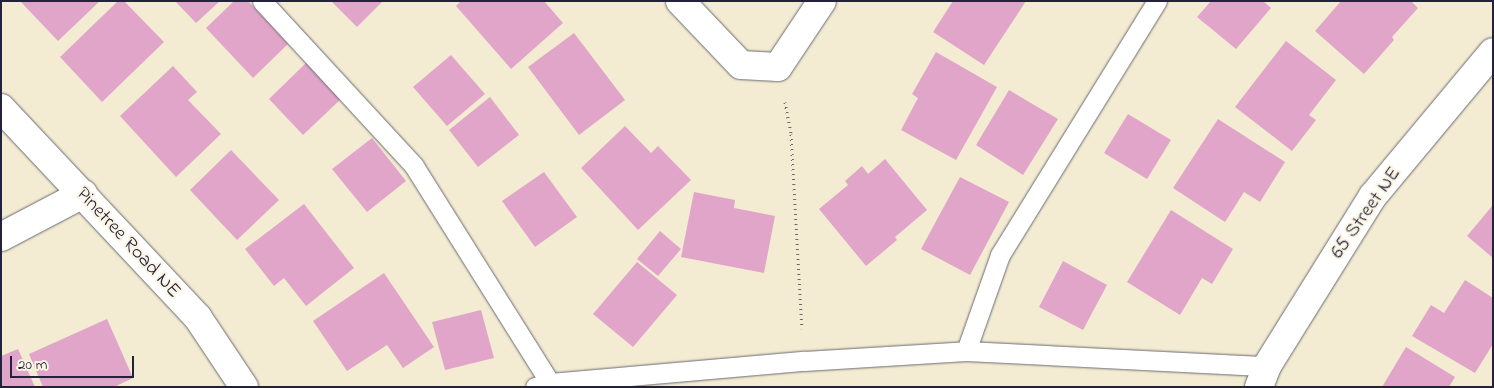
<!DOCTYPE html>
<style>
body{margin:0}
#map{position:relative;width:1494px;height:388px;overflow:hidden;background:#f3ecd3;font-family:"Indie Flower",sans-serif}
div>[style]{position:absolute}
.building>*{inset:0;background:#e1a5ca}
.path>*{height:3px;margin-top:-1.5px;transform-origin:0;background:repeating-linear-gradient(90deg,#6b6970 0 1px,transparent 0 5px)}
.roads{filter:drop-shadow(0 0 1px #6b6970) drop-shadow(0 0 1px #6b6970)}
.lane>*{height:19px;margin:-9.5px;padding:0 9.5px;transform-origin:9.5px;border-radius:9.5px;background:#fff}
.street>*{height:28px;margin:-14px;padding:0 14px;transform-origin:14px;border-radius:14px;background:#fff}
span{translate:-50% -50%;white-space:nowrap;text-align:center;line-height:1.15;-webkit-text-stroke:4.5px #fcf5e5;paint-order:stroke}
.street-label{font-size:20px;color:#22223b}
.frame{position:absolute;inset:0;border:2px solid #22223b;pointer-events:none}
.scale{position:absolute;left:10px;top:356px;width:124px;height:22px;box-sizing:border-box;border:2px solid #22223b;border-top:0;padding-left:6px;font-size:15px;line-height:18px;white-space:nowrap;color:#22223b;-webkit-text-stroke:4px #fcf5e5;paint-order:stroke}
</style>
<div id="map">
<div class="building">
<i style="clip-path:polygon(20px 1px,100px 1px,58px 41px)"></i>
<i style="clip-path:polygon(118px 1px,124px 1px,164px 42px,102px 102px,60px 57px)"></i>
<i style="clip-path:polygon(175px 1px,220px 1px,196px 23px)"></i>
<i style="clip-path:polygon(234px 1px,248px 1px,288px 44px,253px 78px,206px 28px)"></i>
<i style="clip-path:polygon(331px 1px,383px 1px,357px 27px)"></i>
<i style="clip-path:polygon(461px 1px,544px 1px,563px 23px,511px 69px,456px 6px)"></i>
<i style="clip-path:polygon(953px 1px,1026px 1px,984px 65px,933px 32px)"></i>
<i style="clip-path:polygon(1211px 1px,1263px 1px,1271px 8px,1236px 49px,1197px 17px)"></i>
<i style="clip-path:polygon(1341px 1px,1411px 1px,1418px 8px,1392px 37px,1394px 40px,1364px 74px,1315px 31px)"></i>
<i style="clip-path:polygon(574px 33px,625px 100px,579px 135px,528px 67px)"></i>
<i style="clip-path:polygon(1286px 41px,1336px 80px,1309px 115px,1316px 120px,1292px 151px,1235px 107px)"></i>
<i style="clip-path:polygon(936px 52px,997px 87px,956px 160px,901px 130px,918px 98px,912px 94px)"></i>
<i style="clip-path:polygon(451px 55px,485px 94px,447px 126px,413px 87px)"></i>
<i style="clip-path:polygon(306px 63px,341px 99px,303px 135px,269px 99px)"></i>
<i style="clip-path:polygon(173px 66px,197px 92px,188px 100px,221px 134px,176px 177px,120px 116px)"></i>
<i style="clip-path:polygon(1009px 90px,1058px 119px,1023px 175px,976px 145px)"></i>
<i style="clip-path:polygon(490px 97px,519px 135px,478px 167px,449px 130px)"></i>
<i style="clip-path:polygon(1128px 114px,1171px 140px,1147px 179px,1104px 153px)"></i>
<i style="clip-path:polygon(1218px 119px,1285px 162px,1260px 202px,1244px 192px,1225px 222px,1173px 188px)"></i>
<i style="clip-path:polygon(625px 126px,651px 153px,658px 146px,691px 180px,638px 230px,581px 168px)"></i>
<i style="clip-path:polygon(372px 138px,406px 181px,367px 212px,332px 169px)"></i>
<i style="clip-path:polygon(231px 150px,279px 200px,237px 240px,190px 190px)"></i>
<i style="clip-path:polygon(885px 159px,927px 210px,895px 237px,897px 240px,866px 266px,819px 209px,848px 185px,845px 181px,862px 166px,868px 174px)"></i>
<i style="clip-path:polygon(544px 172px,577px 217px,535px 247px,502px 201px)"></i>
<i style="clip-path:polygon(960px 177px,1009px 202px,970px 275px,921px 249px)"></i>
<i style="clip-path:polygon(694px 192px,735px 200px,734px 208px,775px 216px,764px 273px,681px 257px)"></i>
<i style="clip-path:polygon(304px 204px,354px 268px,306px 306px,284px 278px,274px 286px,245px 249px)"></i>
<i style="clip-path:polygon(1493px 205px,1493px 258px,1467px 236px)"></i>
<i style="clip-path:polygon(1171px 210px,1233px 249px,1212px 284px,1202px 278px,1180px 315px,1127px 282px)"></i>
<i style="clip-path:polygon(660px 231px,681px 249px,658px 276px,637px 259px)"></i>
<i style="clip-path:polygon(1063px 261px,1107px 285px,1083px 330px,1039px 307px)"></i>
<i style="clip-path:polygon(637px 262px,677px 295px,633px 347px,593px 314px)"></i>
<i style="clip-path:polygon(384px 273px,434px 347px,403px 368px,387px 345px,347px 371px,313px 321px)"></i>
<i style="clip-path:polygon(1465px 280px,1493px 298px,1493px 344px,1475px 373px,1412px 336px,1431px 305px,1444px 313px)"></i>
<i style="clip-path:polygon(481px 310px,494px 358px,445px 370px,432px 322px)"></i>
<i style="clip-path:polygon(107px 319px,133px 378px,114px 387px,43px 387px,29px 354px)"></i>
<i style="clip-path:polygon(1406px 347px,1455px 377px,1449px 387px,1382px 387px)"></i>
<i style="clip-path:polygon(18px 349px,35px 387px,1px 387px,1px 356px)"></i>
</div>
<div class="path">
<i style="left:785px;top:102px;width:33px;rotate:79deg"></i>
<i style="left:791px;top:134px;width:195px;rotate:86.8deg"></i>
</div>
<div class="roads">
<div class="lane">
<i style="left:262px;top:1px;width:224px;rotate:47.3deg"></i>
<i style="left:414px;top:166px;width:256px;rotate:57.9deg"></i>
<i style="left:966px;top:351px;width:102px;rotate:-70.5deg"></i>
<i style="left:1000px;top:255px;width:299px;rotate:-58.3deg"></i>
<i style="left:535px;top:387px;width:16px;rotate:-15deg"></i>
<i style="left:550px;top:383px;width:255px;rotate:-5deg"></i>
<i style="left:804px;top:361px;width:162px;rotate:-3.5deg"></i>
<i style="left:966px;top:351px;width:301px;rotate:2.9deg"></i>
</div>
<div class="street">
<i style="left:680px;top:1px;width:88px;rotate:46.4deg"></i>
<i style="left:741px;top:65px;width:37px;rotate:3deg"></i>
<i style="left:778px;top:67px;width:79px;rotate:-56.3deg"></i>
<i style="left:1px;top:108px;width:288px;rotate:46.8deg"></i>
<i style="left:198px;top:318px;width:83px;rotate:56.3deg"></i>
<i style="left:1px;top:237px;width:93px;rotate:-27.7deg"></i>
<i style="left:1259px;top:387px;width:22px;rotate:-69deg"></i>
<i style="left:1267px;top:366px;width:200px;rotate:-58.1deg"></i>
<i style="left:1373px;top:196px;width:187px;rotate:-50.2deg"></i>
</div>
</div>
<div class="street-label">
<span style="left:1366px;top:213px;rotate:-55deg">65 Street NE</span>
<span style="left:128px;top:243px;rotate:47deg">Pinetree Road NE</span>
</div>
<div class="frame"></div>
<div class="scale">20 m</div>
</div>
